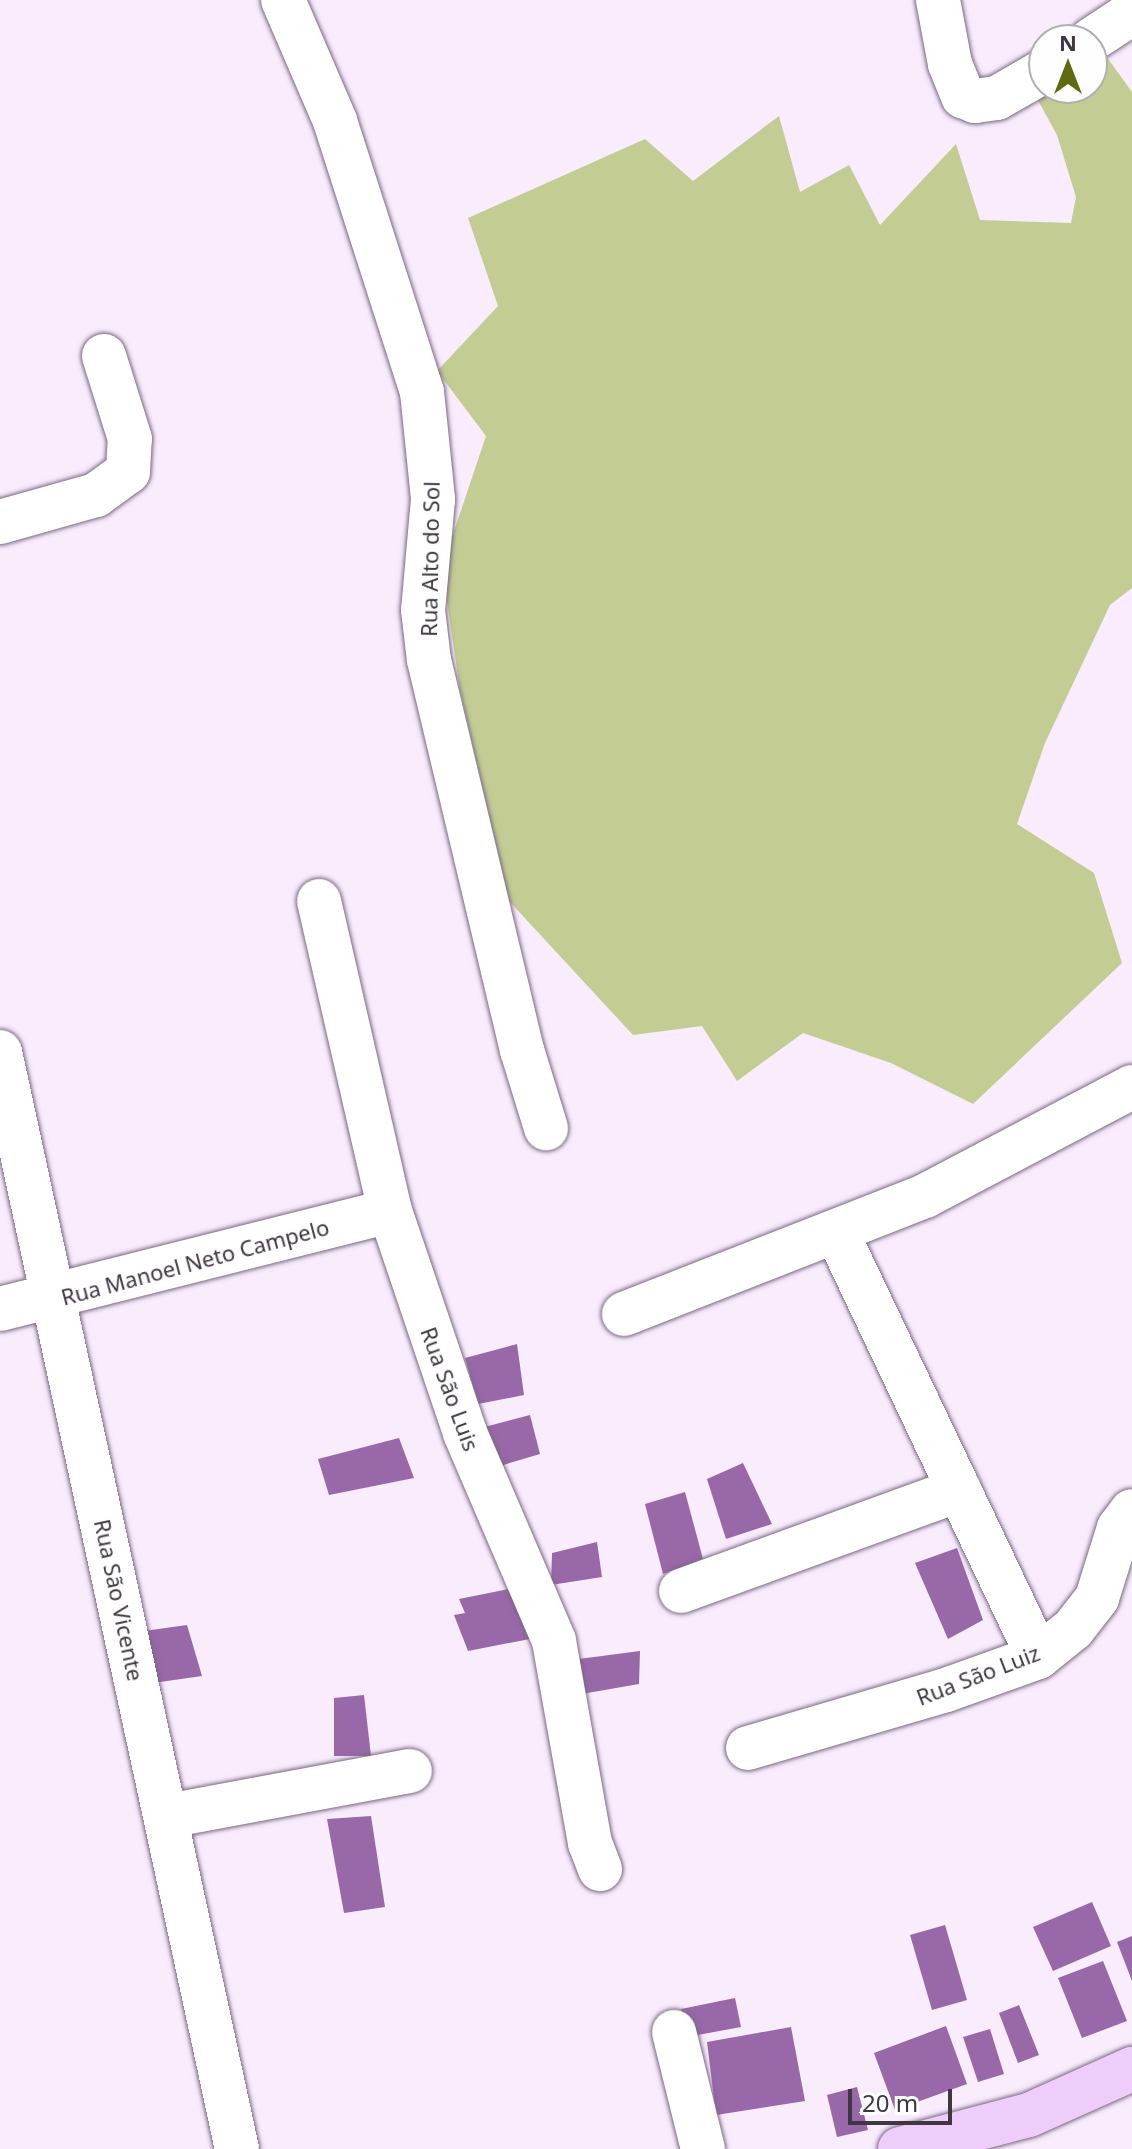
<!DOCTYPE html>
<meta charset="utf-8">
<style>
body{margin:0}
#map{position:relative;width:1132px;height:2149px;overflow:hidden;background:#f9ecfd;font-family:"Noto Sans",sans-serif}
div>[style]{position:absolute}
.green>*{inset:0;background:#c2cc93}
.building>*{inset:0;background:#9868a9}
.roads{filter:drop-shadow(0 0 2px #7a6881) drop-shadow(0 0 2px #7a6881)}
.minor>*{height:44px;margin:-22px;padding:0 22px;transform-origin:22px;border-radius:22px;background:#fff}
.major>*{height:44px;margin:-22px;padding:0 22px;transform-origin:22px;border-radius:22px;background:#efcdfb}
span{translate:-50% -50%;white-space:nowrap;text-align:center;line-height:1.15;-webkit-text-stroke:8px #fefefe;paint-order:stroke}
.street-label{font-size:22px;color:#3f3742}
.north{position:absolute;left:1028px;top:24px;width:80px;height:80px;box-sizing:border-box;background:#fefefe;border:2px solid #b2aeb3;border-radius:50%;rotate:0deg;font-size:22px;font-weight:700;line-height:32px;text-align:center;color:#3f3742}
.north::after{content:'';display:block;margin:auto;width:28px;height:36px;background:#606a11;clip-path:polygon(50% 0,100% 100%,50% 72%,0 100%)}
.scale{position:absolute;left:848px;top:2089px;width:104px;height:36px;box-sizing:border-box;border:4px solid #3f3742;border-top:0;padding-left:10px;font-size:24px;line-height:28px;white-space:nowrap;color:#3f3742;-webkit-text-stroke:6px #fefefe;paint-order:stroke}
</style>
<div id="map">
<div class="green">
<i style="clip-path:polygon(1101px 49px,1132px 92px,1132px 588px,1110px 605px,1045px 743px,1017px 824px,1094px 873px,1122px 963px,973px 1104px,891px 1063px,803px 1033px,737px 1081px,702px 1026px,633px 1035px,509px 901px,460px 690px,442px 567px,486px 436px,437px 371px,498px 306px,468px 218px,645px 139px,693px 181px,779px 116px,800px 192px,849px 165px,880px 225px,956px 144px,980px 220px,1071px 223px,1076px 197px,1057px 135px,1029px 84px,1092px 88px,1092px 53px)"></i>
</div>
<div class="building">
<i style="clip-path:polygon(517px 1344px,524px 1395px,478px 1404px,465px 1358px)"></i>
<i style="clip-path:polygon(530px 1415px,540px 1454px,490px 1469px,481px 1428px)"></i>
<i style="clip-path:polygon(399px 1438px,414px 1478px,329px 1495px,318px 1459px)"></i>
<i style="clip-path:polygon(743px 1463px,772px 1524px,726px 1539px,707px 1479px)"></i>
<i style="clip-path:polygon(685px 1492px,703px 1559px,663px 1574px,645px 1504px)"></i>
<i style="clip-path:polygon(597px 1542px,602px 1577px,551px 1585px,552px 1553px)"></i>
<i style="clip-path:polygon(957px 1548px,983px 1620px,948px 1639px,915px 1563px)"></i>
<i style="clip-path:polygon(519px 1587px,530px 1639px,468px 1651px,454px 1615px,465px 1613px,459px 1599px)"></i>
<i style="clip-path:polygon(187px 1625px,202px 1676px,146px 1684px,137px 1632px)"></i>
<i style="clip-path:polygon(640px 1651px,639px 1684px,576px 1695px,571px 1660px)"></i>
<i style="clip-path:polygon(364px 1695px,371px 1756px,334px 1756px,334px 1698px)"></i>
<i style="clip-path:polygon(371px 1816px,385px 1907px,344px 1913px,327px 1819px)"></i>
<i style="clip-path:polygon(1092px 1902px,1111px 1946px,1053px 1971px,1033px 1927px)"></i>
<i style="clip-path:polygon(945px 1925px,967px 2000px,932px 2010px,910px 1935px)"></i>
<i style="clip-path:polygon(1132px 1936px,1132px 1981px,1117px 1942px)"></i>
<i style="clip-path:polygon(1103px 1961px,1127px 2021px,1082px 2038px,1058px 1978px)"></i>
<i style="clip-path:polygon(735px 1998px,741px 2027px,687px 2037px,681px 2009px)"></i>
<i style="clip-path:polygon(1019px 2005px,1039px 2055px,1018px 2063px,999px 2013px)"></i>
<i style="clip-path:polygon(946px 2026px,967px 2084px,895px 2110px,874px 2053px)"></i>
<i style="clip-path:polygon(791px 2027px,805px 2101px,716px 2115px,707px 2042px)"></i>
<i style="clip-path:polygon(990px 2029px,1004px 2074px,978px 2082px,963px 2037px)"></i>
<i style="clip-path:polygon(857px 2087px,868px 2130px,837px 2137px,827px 2095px)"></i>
</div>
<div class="roads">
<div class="minor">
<i style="left:283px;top:0;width:132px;rotate:66.7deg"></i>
<i style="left:335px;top:121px;width:285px;rotate:72.2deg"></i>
<i style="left:422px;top:392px;width:108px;rotate:84.1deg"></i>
<i style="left:433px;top:499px;width:111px;rotate:95.1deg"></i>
<i style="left:423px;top:610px;width:50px;rotate:83.2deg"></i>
<i style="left:429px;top:660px;width:401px;rotate:76.6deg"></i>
<i style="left:522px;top:1050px;width:82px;rotate:72.9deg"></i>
<i style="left:938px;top:0;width:65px;rotate:79.4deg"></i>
<i style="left:950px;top:64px;width:35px;rotate:68deg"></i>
<i style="left:963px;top:96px;width:13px;rotate:23deg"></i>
<i style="left:975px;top:101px;width:22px;rotate:-8deg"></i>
<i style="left:997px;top:98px;width:54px;rotate:-29.9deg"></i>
<i style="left:1091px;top:40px;width:49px;rotate:-33.4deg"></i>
<i style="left:0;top:522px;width:100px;rotate:-15.7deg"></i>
<i style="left:96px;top:495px;width:39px;rotate:-36deg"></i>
<i style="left:128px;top:472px;width:33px;rotate:-87deg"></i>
<i style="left:130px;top:439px;width:87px;rotate:-107.4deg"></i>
<i style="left:319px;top:901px;width:318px;rotate:77.1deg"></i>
<i style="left:390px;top:1211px;width:234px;rotate:71.3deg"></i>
<i style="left:465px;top:1433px;width:226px;rotate:66.8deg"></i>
<i style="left:554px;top:1641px;width:205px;rotate:79.9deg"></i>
<i style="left:590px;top:1843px;width:28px;rotate:69deg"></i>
<i style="left:0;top:1052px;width:1122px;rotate:77.81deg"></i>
<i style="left:837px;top:1233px;width:469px;rotate:64.6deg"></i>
<i style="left:0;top:1309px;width:402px;rotate:-14.1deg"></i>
<i style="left:624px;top:1314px;width:323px;rotate:-21.4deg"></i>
<i style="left:925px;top:1196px;width:234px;rotate:-27.8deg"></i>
<i style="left:681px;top:1591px;width:296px;rotate:-20deg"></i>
<i style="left:748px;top:1748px;width:206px;rotate:-16.3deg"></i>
<i style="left:946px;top:1690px;width:98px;rotate:-19.7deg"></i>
<i style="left:1038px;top:1657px;width:45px;rotate:-38.7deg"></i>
<i style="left:1073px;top:1629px;width:39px;rotate:-52deg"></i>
<i style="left:1097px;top:1598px;width:73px;rotate:-72.6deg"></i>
<i style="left:1119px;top:1528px;width:21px;rotate:-53deg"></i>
<i style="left:167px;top:1816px;width:247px;rotate:-10.5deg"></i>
<i style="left:674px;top:2032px;width:121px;rotate:76.1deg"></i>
</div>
<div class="major">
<i style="left:900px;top:2149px;width:133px;rotate:-14.8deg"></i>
<i style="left:1029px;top:2115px;width:113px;rotate:-24.1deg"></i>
</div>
</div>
<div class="street-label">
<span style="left:430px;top:559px;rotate:-89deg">Rua Alto do Sol</span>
<span style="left:195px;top:1262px;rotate:-15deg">Rua Manoel Neto Campelo</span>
<span style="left:450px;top:1389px;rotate:70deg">Rua São Luis</span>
<span style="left:119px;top:1600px;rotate:78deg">Rua São Vicente</span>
<span style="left:978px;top:1675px;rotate:-21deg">Rua São Luiz</span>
</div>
<div class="north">N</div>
<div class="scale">20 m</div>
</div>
